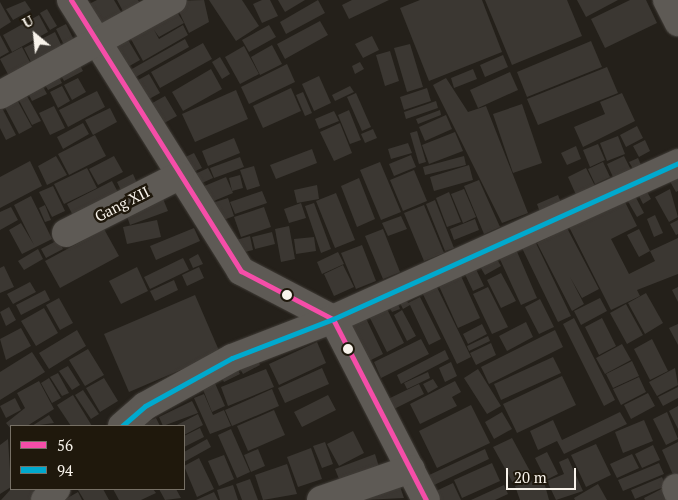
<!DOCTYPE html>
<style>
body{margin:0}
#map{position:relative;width:678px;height:500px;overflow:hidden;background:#24201a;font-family:"PT Serif",serif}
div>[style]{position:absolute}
.building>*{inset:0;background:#3b3732}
.roads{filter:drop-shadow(0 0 1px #403c37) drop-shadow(0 0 1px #403c37)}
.minor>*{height:28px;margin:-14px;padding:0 14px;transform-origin:14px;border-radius:14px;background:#5e5a55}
.bus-1>*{height:5px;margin:-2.5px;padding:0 2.5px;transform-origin:2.5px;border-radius:2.5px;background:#f54da8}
.bus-2>*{height:5px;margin:-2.5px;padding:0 2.5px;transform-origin:2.5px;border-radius:2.5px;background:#00a9ce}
.dots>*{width:14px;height:14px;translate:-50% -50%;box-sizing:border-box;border:2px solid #1f180c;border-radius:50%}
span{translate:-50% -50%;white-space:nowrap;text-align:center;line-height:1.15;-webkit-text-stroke:5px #1f180c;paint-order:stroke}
.street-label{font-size:15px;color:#f8f3eb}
.legend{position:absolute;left:10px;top:425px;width:175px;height:65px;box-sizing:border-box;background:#1f180c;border:1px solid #767065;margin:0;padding:6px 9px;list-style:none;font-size:15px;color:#f8f3eb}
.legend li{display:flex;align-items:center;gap:10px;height:25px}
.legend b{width:25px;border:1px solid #767065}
.north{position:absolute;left:10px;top:10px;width:50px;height:50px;-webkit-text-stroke:4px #1f180c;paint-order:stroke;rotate:332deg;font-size:14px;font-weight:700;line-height:20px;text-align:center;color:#f8f3eb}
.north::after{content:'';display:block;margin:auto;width:18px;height:22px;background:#f8f3eb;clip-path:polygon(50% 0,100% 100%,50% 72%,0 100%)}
.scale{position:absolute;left:506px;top:468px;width:70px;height:22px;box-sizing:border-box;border:2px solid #f8f3eb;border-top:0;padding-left:6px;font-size:15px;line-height:18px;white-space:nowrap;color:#f8f3eb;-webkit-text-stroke:4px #1f180c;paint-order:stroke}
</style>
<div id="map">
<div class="building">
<i style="clip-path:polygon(97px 0,114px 0,124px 17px,101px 41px,81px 8px)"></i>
<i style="clip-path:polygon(117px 0,138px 0,142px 7px,125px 15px)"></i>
<i style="clip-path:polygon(204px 0,209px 22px,189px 33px,174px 1px)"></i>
<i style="clip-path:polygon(209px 0,242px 0,259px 26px,236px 41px)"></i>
<i style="clip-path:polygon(262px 0,270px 0,278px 16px,262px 23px,253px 4px)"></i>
<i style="clip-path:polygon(278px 0,305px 0,285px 12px)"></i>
<i style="clip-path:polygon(318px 0,325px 13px,286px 34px,280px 22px)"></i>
<i style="clip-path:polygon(352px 0,389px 0,349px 19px,342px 5px)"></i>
<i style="clip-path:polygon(420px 0,482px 0,502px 52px,429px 81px,400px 8px)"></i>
<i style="clip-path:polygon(485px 0,567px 0,582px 36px,512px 65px)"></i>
<i style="clip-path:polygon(577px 0,618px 0,586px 17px)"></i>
<i style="clip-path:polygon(630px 0,646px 0,657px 23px,605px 48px,591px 19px)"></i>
<i style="clip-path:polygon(25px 1px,31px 10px,13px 20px,6px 9px)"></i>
<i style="clip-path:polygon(0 2px,11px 22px,0 29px)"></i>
<i style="clip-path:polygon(172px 4px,184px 23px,159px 37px,154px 30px,159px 39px,183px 25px,188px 35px,143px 61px,127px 32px)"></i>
<i style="clip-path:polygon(47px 9px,57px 26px,50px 30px,40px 13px)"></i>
<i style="clip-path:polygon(39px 15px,48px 32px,12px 52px,3px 35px)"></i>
<i style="clip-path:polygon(320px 21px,328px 35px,285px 59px,277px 44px)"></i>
<i style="clip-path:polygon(66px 24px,77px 46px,67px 51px,56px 29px)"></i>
<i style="clip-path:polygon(269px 25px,276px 37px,249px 52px,242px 40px)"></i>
<i style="clip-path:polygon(55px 32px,66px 55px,35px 70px,24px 48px)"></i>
<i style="clip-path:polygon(124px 33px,140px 60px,119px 72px,103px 45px)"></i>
<i style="clip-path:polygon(0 35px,9px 52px,0 57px)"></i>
<i style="clip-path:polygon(372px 36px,379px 50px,363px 58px,355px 44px)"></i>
<i style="clip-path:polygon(185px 39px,189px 47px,127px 82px,123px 74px)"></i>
<i style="clip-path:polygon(591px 41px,602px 67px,527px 97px,517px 72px)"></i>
<i style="clip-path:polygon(203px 43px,212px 59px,160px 88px,151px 72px)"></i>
<i style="clip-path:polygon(410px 44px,423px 87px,407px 92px,394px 48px)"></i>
<i style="clip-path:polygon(272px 45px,282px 64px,260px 75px,251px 57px)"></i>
<i style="clip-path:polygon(244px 46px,259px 74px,240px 84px,225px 57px)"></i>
<i style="clip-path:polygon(22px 47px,34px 70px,12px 82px,0 59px)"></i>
<i style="clip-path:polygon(390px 51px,399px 81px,385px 86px,376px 55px)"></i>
<i style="clip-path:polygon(503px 55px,508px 67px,485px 77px,480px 65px)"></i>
<i style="clip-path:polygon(75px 56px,83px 71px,64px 81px,56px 66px)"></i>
<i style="clip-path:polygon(220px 57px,230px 74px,222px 79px,212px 62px)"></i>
<i style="clip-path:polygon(360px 62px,364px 69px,355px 74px,352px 66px)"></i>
<i style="clip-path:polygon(287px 64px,295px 82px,249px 104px,241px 87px)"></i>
<i style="clip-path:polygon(54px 67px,62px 83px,48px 90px,39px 74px)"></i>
<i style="clip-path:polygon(607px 67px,618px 93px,538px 125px,527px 99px)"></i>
<i style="clip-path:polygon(211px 69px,222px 89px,183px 111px,172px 92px)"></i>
<i style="clip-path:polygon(473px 69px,477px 79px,454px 88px,451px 78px)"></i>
<i style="clip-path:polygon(510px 72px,518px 90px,478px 108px,470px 90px)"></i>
<i style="clip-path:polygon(149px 74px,160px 93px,140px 104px,129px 85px)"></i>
<i style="clip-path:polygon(37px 75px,47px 94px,32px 101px,23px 83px)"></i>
<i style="clip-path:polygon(319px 76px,331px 103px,314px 111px,302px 84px)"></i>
<i style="clip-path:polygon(78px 78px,86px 92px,72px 100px,64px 85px)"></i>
<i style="clip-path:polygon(446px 78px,468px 112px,486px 106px,528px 213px,502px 223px,433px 85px)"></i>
<i style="clip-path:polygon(62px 86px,70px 101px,58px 108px,50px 92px)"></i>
<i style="clip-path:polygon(350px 86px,354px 92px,335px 101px,332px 95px)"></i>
<i style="clip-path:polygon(22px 87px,41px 121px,32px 125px,14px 91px)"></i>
<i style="clip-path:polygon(291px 88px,301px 111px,263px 128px,253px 106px)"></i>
<i style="clip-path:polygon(427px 88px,431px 101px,404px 110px,400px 97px)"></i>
<i style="clip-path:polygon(236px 90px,248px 119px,195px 142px,182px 114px)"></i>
<i style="clip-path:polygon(97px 91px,105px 107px,68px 127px,59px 110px)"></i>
<i style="clip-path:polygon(303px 92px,312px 113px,305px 116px,296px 95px)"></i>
<i style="clip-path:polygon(356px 93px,371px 127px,362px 131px,347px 97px)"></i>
<i style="clip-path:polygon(622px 93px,635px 121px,583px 147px,574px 127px,605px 114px,600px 102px)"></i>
<i style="clip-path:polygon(15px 96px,32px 127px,19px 134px,2px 102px)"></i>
<i style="clip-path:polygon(165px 96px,177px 116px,157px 127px,145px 107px)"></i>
<i style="clip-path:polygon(436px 101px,438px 108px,406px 119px,404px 112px)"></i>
<i style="clip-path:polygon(0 104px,16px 135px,6px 140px,0 128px)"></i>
<i style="clip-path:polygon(522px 104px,542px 163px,513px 173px,493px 114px)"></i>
<i style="clip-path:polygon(54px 106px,65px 128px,50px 135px,39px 113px)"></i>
<i style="clip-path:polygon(110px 108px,117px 122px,93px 135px,85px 120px)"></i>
<i style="clip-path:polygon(349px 110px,361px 140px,350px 144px,338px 115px)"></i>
<i style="clip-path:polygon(440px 110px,441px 115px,418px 124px,416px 119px)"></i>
<i style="clip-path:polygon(334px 111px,339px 121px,319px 129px,315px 119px)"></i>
<i style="clip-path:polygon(446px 115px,452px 129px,425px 141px,419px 127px)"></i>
<i style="clip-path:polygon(83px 123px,89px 134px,63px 149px,57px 137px)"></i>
<i style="clip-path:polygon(340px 123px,352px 153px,334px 161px,320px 132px)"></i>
<i style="clip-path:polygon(637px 126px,643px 138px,626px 147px,620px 135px)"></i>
<i style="clip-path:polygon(373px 129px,377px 138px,365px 143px,361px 134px)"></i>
<i style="clip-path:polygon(417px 131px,426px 162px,419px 164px,410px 133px)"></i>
<i style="clip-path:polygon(455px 132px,463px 151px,429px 164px,422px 145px)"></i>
<i style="clip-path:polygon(95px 135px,106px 156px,69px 175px,58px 154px)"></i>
<i style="clip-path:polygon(618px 136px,625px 154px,607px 161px,600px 143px)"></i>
<i style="clip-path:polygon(234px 138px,240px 153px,208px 166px,202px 151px)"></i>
<i style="clip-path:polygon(645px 140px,650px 151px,639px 157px,633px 146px)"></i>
<i style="clip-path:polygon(408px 143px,412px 153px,391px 159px,388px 149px)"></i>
<i style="clip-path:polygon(598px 144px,605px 160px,590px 167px,583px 150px)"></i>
<i style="clip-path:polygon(576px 146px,581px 159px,567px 165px,561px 153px)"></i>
<i style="clip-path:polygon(312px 149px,317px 163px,276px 179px,270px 165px)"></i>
<i style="clip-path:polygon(194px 153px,202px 168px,187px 175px,179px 160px)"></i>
<i style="clip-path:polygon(411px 155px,416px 167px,394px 176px,389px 164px)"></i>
<i style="clip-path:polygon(56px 156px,67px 175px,47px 185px,38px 166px)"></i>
<i style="clip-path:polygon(114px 156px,123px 172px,98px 185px,89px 169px)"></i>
<i style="clip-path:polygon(464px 156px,466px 165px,425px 175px,423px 167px)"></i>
<i style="clip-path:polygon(624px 156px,631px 170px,613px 177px,607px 164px)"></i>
<i style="clip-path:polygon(240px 157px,244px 167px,214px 178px,210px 168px)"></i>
<i style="clip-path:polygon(638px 158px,641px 165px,633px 169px,629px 162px)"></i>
<i style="clip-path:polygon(30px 161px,42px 186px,0 208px,0 177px)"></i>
<i style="clip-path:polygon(380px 162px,401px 212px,381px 220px,360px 170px)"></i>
<i style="clip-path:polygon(603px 162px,610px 177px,595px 184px,588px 169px)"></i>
<i style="clip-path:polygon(469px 165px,473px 180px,434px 191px,430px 177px)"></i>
<i style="clip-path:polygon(254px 166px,260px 186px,247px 190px,240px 170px)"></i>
<i style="clip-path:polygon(87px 168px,97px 188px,64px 204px,54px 184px)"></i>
<i style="clip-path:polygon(208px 168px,213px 178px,200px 184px,195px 174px)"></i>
<i style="clip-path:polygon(586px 168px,596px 188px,577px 197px,568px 177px)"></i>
<i style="clip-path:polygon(414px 170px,427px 201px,403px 211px,390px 180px)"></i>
<i style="clip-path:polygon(678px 173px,678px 191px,676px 192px,668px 178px)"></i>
<i style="clip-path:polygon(133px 174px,142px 194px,126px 201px,117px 182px)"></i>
<i style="clip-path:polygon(240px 175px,243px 188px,232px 191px,229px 178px)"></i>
<i style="clip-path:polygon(226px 177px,233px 193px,209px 203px,202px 187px)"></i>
<i style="clip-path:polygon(359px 178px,375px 219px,357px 227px,341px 186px)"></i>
<i style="clip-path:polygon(479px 180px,500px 227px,484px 234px,464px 186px)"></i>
<i style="clip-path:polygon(112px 181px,123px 202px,78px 225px,67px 204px)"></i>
<i style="clip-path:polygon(317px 185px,319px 199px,297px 203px,294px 190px)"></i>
<i style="clip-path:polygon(53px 186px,65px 211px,52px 217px,39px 192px)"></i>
<i style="clip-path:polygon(645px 188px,651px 199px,643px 204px,637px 192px)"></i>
<i style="clip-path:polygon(464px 189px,476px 217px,463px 223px,451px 194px)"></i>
<i style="clip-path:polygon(670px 189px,678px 217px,669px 222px,655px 197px)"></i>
<i style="clip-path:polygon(262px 191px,267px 203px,235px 214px,230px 202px)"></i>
<i style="clip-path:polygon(449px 192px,461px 222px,447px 227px,436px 198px)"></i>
<i style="clip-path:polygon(620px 192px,637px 226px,611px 239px,629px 274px,655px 261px,650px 251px,678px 238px,678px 274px,637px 290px,640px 296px,611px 310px,565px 219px)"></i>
<i style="clip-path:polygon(336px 193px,355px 240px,335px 248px,316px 201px)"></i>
<i style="clip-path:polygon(161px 194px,168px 211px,130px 225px,124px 208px)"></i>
<i style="clip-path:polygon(634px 194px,644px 213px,637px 217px,626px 198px)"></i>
<i style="clip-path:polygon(558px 195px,562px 205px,541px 215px,537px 204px)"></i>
<i style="clip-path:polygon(31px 196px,52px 239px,22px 254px,9px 230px,21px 223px,34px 245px,14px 205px)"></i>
<i style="clip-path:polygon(228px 198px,234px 216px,216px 223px,209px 204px)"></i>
<i style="clip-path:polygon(435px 200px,454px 248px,445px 251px,426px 204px)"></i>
<i style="clip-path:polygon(301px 203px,306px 218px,289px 223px,284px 209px)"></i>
<i style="clip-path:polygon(314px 203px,331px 249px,321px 253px,305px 206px)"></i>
<i style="clip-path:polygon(45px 205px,51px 220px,45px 222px,39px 208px)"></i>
<i style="clip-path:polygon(424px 205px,444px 253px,424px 261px,404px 213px)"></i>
<i style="clip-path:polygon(11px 207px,18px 220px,0 230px,0 212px)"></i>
<i style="clip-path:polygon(264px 207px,271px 227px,241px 237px,234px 217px)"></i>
<i style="clip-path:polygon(655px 215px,663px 233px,654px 237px,647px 219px)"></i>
<i style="clip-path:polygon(401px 216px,407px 229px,388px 236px,382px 223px)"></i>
<i style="clip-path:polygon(475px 219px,479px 230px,454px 240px,450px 229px)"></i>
<i style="clip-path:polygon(157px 220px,161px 237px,127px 244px,123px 227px)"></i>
<i style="clip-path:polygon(678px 220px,678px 234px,676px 235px,670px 224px)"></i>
<i style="clip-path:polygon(289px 226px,295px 259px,281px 262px,275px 229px)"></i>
<i style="clip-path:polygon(194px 228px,200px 241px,156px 260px,150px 246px)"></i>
<i style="clip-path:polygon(567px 228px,599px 289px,582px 298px,570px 277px,584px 304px,572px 311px,537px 243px)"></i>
<i style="clip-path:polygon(104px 229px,119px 256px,60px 288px,45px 261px)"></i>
<i style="clip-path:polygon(383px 229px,400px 272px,383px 279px,365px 236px)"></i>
<i style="clip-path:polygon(639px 229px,650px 251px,639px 257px,627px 235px)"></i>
<i style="clip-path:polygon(272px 232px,275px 244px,255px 249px,252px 237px)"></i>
<i style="clip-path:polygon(250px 236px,253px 250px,237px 254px,233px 241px)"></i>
<i style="clip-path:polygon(314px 237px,316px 251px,296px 254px,294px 239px)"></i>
<i style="clip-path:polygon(534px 239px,571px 316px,558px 322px,521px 246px)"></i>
<i style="clip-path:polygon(58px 240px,63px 249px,46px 258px,41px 249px)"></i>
<i style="clip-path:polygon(362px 245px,376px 281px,356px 289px,341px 253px)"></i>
<i style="clip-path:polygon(515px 247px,537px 298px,521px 305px,498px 255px)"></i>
<i style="clip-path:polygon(38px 249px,43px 259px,24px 270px,18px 261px)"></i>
<i style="clip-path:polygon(491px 249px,501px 266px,485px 275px,475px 258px)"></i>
<i style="clip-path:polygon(338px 252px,344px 264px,322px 274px,317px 262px)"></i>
<i style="clip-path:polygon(198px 254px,203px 264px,193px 268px,189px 259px)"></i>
<i style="clip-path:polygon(183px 258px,189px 270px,150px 289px,144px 277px)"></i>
<i style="clip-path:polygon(473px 263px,484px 286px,473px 291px,462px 268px)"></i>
<i style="clip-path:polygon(343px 265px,354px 287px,334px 296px,324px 274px)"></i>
<i style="clip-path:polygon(456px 265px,480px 318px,458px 328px,434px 275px)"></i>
<i style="clip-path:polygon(4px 266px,14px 287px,0 293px,0 268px)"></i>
<i style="clip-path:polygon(137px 267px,148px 291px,121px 304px,109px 281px)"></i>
<i style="clip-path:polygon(199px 267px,204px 278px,187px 286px,182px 275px)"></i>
<i style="clip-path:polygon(501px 273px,516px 301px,501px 308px,487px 280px)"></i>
<i style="clip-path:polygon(432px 277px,471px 357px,457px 364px,418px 284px)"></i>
<i style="clip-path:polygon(174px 280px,178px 290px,155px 301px,150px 291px)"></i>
<i style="clip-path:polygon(30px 282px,36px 292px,13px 304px,7px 294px)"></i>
<i style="clip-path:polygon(488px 287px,508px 327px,492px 334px,473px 294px)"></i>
<i style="clip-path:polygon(678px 287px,678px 302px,672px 290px)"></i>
<i style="clip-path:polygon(45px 290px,50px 300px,21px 315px,16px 305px)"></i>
<i style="clip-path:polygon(402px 290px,408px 303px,420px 297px,441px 339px,429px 345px,410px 305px,403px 309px,395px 293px)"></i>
<i style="clip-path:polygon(646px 293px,663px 323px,645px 334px,628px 303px)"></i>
<i style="clip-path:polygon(394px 294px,400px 309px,392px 312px,385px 298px)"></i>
<i style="clip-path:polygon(195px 295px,220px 353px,129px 392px,104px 334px)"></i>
<i style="clip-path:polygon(381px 297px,404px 343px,387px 352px,364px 306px)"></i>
<i style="clip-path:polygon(59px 298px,73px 323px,60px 330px,46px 305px)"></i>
<i style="clip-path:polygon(600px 298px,607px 311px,581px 325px,574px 311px)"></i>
<i style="clip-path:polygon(540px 299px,554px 327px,539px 334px,525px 307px)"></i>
<i style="clip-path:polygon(626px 304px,643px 335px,627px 344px,610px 313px)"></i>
<i style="clip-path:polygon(9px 307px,16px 320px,6px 326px,0 312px)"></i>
<i style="clip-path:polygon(44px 308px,58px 333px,36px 346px,21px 321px)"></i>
<i style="clip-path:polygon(362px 310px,383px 354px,365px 363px,344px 319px)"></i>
<i style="clip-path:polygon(402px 310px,416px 336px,407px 341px,394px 315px)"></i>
<i style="clip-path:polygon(574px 318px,615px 400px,604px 406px,563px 324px)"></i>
<i style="clip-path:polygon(602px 318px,616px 346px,599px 355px,585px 327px)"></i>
<i style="clip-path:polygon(526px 322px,533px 337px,507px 351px,499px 336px)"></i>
<i style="clip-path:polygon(482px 324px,487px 334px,468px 344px,463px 334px)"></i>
<i style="clip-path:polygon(678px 324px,678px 345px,669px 328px)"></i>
<i style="clip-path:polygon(21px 328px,31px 346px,6px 360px,0 339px)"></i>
<i style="clip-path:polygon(77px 330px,86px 346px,49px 369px,39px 353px)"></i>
<i style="clip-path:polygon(555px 330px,563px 347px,489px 384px,481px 367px)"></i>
<i style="clip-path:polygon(488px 336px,490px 341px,469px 351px,467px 346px)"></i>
<i style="clip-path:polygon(421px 339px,429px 354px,381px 378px,374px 362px)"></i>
<i style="clip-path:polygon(652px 339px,668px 371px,650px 380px,634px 349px)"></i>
<i style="clip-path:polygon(317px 342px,326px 363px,279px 385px,269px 364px)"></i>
<i style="clip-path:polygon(491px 343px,496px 355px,476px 365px,470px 353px)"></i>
<i style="clip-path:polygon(622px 344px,631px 360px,605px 374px,596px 358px)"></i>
<i style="clip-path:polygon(88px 349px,104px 375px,85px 386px,69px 360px)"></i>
<i style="clip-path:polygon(252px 349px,260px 365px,243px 374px,234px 358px)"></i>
<i style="clip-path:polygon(445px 350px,449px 359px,401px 384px,397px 375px)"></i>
<i style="clip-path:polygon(32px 352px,45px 372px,0 400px,0 372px)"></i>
<i style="clip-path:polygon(553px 357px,561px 373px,501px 400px,494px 384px)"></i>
<i style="clip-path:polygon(233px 361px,240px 374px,224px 382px,217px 369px)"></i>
<i style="clip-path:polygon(632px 361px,639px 376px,613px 388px,606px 374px)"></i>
<i style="clip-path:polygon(451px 362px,457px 376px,445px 382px,439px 368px)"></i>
<i style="clip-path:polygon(68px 366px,80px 385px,72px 390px,59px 371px)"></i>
<i style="clip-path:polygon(322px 368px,329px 384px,285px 403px,278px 388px)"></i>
<i style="clip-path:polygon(675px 368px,678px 385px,657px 396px,649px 382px)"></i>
<i style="clip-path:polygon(266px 369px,274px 387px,228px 406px,221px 387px)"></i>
<i style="clip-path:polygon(478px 369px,501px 406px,487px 414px,464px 378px)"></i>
<i style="clip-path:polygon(428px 372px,430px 378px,407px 389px,404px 383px)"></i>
<i style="clip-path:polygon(58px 373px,69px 393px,62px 396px,50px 377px)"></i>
<i style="clip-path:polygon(562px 376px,576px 405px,517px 433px,503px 404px)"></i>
<i style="clip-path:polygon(639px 377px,646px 392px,621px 405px,613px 389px)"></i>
<i style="clip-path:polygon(49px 378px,61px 398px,52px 403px,41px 383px)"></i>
<i style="clip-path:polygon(104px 378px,118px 401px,100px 412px,86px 388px)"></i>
<i style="clip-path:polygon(433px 379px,438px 387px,428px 393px,423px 384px)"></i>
<i style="clip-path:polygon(39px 381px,54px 409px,27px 426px,11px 429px,6px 423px,25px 408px,17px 393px)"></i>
<i style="clip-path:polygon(214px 381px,225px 406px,212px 412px,202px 387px)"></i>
<i style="clip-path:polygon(455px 381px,461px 392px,452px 397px,457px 406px,420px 424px,410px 404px)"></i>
<i style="clip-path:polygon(419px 384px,424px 394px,392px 410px,386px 400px)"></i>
<i style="clip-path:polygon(678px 387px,678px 398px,663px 406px,658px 397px)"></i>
<i style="clip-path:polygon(272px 389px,279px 406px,232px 426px,225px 410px)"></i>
<i style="clip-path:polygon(83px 390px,99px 414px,91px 419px,75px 395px)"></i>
<i style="clip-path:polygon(648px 393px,655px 406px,631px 419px,624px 405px)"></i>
<i style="clip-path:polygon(204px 394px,213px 415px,224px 410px,231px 426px,210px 434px,194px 398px)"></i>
<i style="clip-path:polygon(73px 395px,92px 426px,71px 426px,57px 405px)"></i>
<i style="clip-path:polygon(328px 395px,336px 410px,302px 427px,294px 412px)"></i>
<i style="clip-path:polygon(15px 398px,21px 410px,6px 418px,0 406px)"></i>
<i style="clip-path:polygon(192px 401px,198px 413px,163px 426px,159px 417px)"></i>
<i style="clip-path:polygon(471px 405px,490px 443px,437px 468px,419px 431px)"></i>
<i style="clip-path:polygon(678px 406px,678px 429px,669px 411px)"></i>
<i style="clip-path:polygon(274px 410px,285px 435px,248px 451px,237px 426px)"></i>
<i style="clip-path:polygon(502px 412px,512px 429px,494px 439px,485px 422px)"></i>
<i style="clip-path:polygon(620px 412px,627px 424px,564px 454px,557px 441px,538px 450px,530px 431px,553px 420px,562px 440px)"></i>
<i style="clip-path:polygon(667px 412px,678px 439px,666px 445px,653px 419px)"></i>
<i style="clip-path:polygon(198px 414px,203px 425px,184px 435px,184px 426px,175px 426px)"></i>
<i style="clip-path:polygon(49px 415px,54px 423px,32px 426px)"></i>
<i style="clip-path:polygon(156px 418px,160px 426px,138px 426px)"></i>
<i style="clip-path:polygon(644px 420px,653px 441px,623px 453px,615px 432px)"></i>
<i style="clip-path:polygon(200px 428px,204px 437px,184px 447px,184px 436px)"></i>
<i style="clip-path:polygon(231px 429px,250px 472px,237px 478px,218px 435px)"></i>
<i style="clip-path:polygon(353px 431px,364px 453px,339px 466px,327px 444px)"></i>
<i style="clip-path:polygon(512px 438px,531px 473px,513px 483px,493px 447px)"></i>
<i style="clip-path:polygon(8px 439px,11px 487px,0 494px,0 445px)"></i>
<i style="clip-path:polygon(207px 439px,211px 447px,184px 462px,184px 452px)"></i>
<i style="clip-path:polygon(325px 442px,333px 464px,322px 468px,313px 446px)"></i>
<i style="clip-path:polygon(678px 442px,678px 475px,674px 477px,662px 450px)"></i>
<i style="clip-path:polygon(596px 444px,611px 475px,586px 487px,571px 455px)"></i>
<i style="clip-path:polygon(653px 445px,660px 460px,642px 468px,635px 454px)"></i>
<i style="clip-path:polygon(311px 448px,322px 479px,298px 487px,287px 457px)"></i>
<i style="clip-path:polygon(258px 449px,265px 466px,251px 472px,244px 455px)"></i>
<i style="clip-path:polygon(485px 449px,489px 459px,432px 486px,427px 476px)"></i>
<i style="clip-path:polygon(547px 452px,558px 474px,546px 480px,535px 458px)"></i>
<i style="clip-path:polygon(375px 454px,380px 470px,341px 484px,335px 469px)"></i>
<i style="clip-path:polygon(632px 454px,639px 468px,617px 478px,610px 464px)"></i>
<i style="clip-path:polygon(224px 455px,234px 479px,219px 486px,208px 461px)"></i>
<i style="clip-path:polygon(199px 458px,214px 489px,197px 497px,184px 466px)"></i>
<i style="clip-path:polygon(568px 458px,583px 491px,556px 500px,547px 481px,564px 474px,559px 462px)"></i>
<i style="clip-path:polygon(492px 463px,500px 481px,462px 498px,454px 480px)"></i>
<i style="clip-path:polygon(659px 463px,664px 474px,623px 491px,618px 480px)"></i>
<i style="clip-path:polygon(287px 464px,297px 494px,263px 500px,255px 475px)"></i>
<i style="clip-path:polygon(662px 477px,666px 486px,635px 499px,631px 490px)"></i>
<i style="clip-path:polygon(397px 478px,404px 498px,363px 500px)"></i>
<i style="clip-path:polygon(543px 478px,549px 500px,520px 500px,515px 486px)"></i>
<i style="clip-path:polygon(250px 479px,258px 500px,242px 500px,236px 484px)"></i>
<i style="clip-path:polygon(453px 483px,461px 500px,440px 500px,436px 491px)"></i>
<i style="clip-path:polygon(598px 484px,607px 500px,575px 500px,574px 498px)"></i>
<i style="clip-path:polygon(233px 485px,238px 500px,220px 500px,217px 490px)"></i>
<i style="clip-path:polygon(504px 485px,508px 494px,495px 500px,471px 500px)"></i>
<i style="clip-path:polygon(669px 485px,676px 500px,645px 500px,644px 498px)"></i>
<i style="clip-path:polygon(11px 489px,44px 489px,32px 500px,1px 500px)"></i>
<i style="clip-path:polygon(103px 489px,109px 500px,84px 500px,78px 490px)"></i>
<i style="clip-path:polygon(113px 489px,153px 489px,156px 493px,141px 500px,119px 500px)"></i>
<i style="clip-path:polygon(159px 489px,176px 489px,181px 498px,165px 500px)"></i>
<i style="clip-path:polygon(78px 492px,82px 500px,64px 500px)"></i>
<i style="clip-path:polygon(214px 492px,218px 500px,196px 500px)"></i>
</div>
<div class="roads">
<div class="minor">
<i style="left:71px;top:0;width:320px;rotate:57.9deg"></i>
<i style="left:241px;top:271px;width:104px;rotate:27.6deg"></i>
<i style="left:333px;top:319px;width:203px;rotate:62.8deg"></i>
<i style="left:667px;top:0;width:25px;rotate:63deg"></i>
<i style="left:0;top:95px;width:197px;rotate:-28.8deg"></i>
<i style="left:66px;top:233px;width:127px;rotate:-26.8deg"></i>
<i style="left:122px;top:426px;width:30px;rotate:-41deg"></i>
<i style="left:145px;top:406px;width:99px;rotate:-28.9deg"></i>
<i style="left:232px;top:358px;width:108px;rotate:-21.1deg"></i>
<i style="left:333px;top:319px;width:379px;rotate:-24.3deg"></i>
<i style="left:676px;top:488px;width:5px;rotate:68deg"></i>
<i style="left:45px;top:500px;width:16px;rotate:-45deg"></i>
<i style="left:321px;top:500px;width:95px;rotate:-19deg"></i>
</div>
</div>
<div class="bus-1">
<i style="left:71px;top:0;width:320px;rotate:57.9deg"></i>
<i style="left:241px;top:271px;width:104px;rotate:27.6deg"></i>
<i style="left:333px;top:319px;width:203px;rotate:62.8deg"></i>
</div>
<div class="bus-2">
<i style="left:122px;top:426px;width:30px;rotate:-41deg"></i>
<i style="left:145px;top:406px;width:99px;rotate:-28.9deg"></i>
<i style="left:232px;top:358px;width:108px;rotate:-21.1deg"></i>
<i style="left:333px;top:319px;width:379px;rotate:-24.3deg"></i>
</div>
<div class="dots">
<i style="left:287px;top:295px;background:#f8f3eb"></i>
<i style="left:348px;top:349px;background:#f8f3eb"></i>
</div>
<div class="street-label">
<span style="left:122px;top:204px;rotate:-27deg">Gang XII</span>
</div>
<ul class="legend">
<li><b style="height:6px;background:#f54da8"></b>56</li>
<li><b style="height:6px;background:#00a9ce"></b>94</li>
</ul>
<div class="north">U</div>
<div class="scale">20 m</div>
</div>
